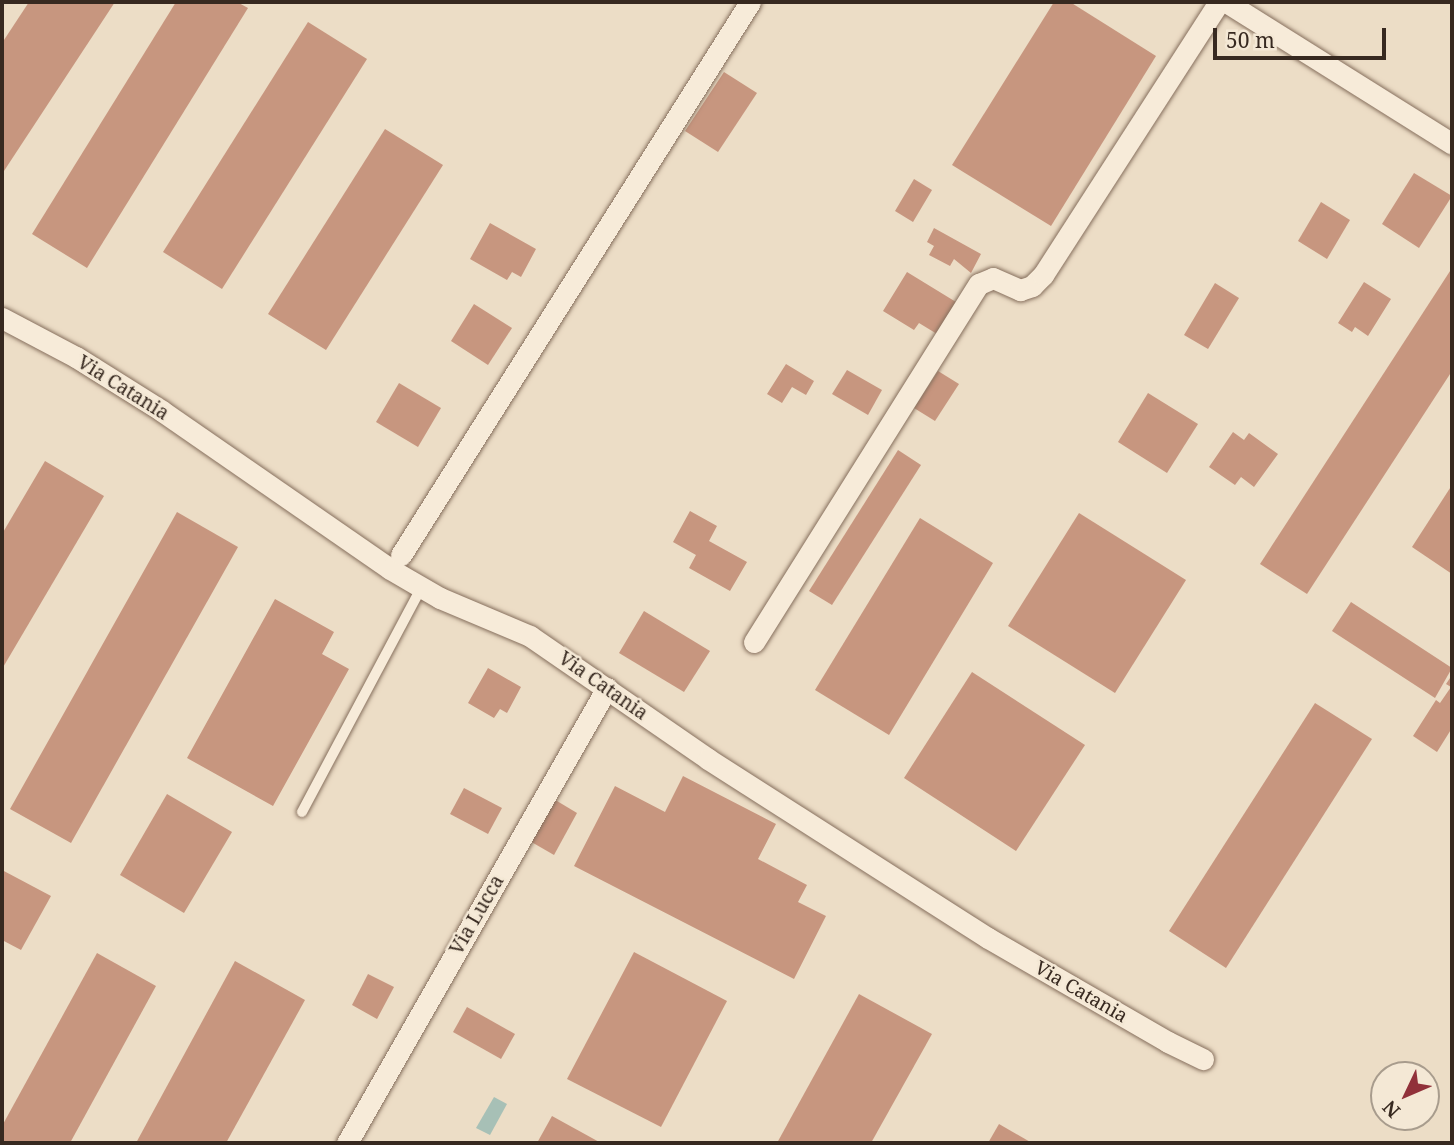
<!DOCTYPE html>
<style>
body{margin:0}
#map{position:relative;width:1454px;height:1145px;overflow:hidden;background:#ecddc6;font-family:"Noto Serif",serif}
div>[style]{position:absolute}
.water>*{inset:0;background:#a7c0b6}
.building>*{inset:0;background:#c7967f}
.roads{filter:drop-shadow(0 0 2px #866f5d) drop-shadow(0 0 2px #866f5d)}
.lane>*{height:10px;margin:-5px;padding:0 5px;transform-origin:5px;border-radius:5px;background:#f7ebd9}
.street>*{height:21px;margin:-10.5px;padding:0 10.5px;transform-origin:10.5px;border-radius:10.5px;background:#f7ebd9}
span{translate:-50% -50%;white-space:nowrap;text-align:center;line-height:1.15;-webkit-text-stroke:5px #f4e8d5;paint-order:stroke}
.street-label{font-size:19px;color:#372920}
.frame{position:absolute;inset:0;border:4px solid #372920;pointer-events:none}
.north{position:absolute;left:1370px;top:1061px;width:70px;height:70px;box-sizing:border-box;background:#f4e8d5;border:2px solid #a89c8d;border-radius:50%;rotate:226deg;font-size:19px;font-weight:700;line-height:28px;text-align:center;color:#372920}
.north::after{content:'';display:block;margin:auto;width:24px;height:32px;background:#91313a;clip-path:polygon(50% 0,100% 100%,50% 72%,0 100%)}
.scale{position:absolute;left:1213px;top:28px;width:173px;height:32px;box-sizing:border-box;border:4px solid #372920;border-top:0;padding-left:9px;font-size:21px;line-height:24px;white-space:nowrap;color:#372920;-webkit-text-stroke:5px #f4e8d5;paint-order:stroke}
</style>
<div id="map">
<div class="water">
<i style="clip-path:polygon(494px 1097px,507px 1104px,490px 1135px,476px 1128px)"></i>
</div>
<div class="building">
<i style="clip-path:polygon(29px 2px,115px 2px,2px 174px,2px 43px)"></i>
<i style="clip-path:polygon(176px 2px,237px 2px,248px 8px,87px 268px,32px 234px)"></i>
<i style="clip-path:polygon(1054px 2px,1070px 2px,1156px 56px,1051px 226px,952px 165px)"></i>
<i style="clip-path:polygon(308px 22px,367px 59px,222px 289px,163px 252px)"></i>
<i style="clip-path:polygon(724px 72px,757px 93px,718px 152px,685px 131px)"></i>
<i style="clip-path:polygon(385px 129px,443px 165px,326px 350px,268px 314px)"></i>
<i style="clip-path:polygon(1414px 173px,1452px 196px,1419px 248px,1382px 224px)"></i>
<i style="clip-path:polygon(914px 179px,932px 190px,913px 222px,895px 211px)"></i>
<i style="clip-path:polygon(1321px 202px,1350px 220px,1327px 259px,1298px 241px)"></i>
<i style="clip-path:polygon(490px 223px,536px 249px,521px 277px,512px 272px,507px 280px,470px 259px)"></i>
<i style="clip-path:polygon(934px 228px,981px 254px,971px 273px,954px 259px,950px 266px,929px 255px,934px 246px,927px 242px)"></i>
<i style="clip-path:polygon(1452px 268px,1452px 371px,1307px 594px,1260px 564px)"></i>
<i style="clip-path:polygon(907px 272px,956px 302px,937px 334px,919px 323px,914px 330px,883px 311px)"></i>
<i style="clip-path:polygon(1364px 282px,1391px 299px,1368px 336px,1355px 327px,1352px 332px,1338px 323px)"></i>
<i style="clip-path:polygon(1215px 283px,1239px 298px,1208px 349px,1184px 335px)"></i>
<i style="clip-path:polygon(474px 304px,512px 328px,488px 365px,451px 341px)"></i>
<i style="clip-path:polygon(786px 364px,814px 381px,806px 395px,792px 387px,782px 403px,767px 394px)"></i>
<i style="clip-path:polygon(847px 370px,882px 390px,868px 415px,832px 394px)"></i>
<i style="clip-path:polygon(938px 371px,959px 384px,935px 421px,914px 408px)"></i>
<i style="clip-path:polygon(399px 383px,441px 408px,418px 447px,376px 422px)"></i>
<i style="clip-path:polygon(1148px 393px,1198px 424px,1167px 473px,1118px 442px)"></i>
<i style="clip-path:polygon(1233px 432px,1244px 440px,1249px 433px,1278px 454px,1254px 487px,1241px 477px,1235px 485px,1209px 467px)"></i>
<i style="clip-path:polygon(898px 450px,921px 465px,832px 605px,809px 591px)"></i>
<i style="clip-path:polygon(45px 461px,104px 496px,2px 669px,2px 534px)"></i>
<i style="clip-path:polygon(1452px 485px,1452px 574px,1412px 547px)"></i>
<i style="clip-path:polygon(690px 511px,717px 526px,709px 541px,747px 562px,730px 591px,689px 568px,696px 555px,673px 542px)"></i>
<i style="clip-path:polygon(177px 512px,238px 547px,71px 843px,10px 809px)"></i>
<i style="clip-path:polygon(1079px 513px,1186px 580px,1115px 693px,1008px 626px)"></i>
<i style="clip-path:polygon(920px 518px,993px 563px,889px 735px,815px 690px)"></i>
<i style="clip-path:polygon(275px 599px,334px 632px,322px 654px,349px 669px,273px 806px,187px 758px)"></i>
<i style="clip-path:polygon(1351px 602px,1452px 668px,1435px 698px,1332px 631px)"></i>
<i style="clip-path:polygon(644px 611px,710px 651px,684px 692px,619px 653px)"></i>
<i style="clip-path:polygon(488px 668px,521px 687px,507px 713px,500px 709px,494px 718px,468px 703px)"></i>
<i style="clip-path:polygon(972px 672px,1085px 745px,1016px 851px,904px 778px)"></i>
<i style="clip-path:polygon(1452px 675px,1452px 728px,1437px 752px,1413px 736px,1436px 700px,1440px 703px,1451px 687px,1446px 684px)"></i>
<i style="clip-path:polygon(1315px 703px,1372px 739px,1226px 968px,1169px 931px)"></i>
<i style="clip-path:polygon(683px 776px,776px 824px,758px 859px,807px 885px,798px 902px,826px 916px,794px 979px,574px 866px,615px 786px,665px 812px)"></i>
<i style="clip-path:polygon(464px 788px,502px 808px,488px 834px,450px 814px)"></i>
<i style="clip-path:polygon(167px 794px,232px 832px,184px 913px,120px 875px)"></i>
<i style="clip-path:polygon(552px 798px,577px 813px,554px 855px,528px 840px)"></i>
<i style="clip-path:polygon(2px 870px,51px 896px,21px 950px,2px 940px)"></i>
<i style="clip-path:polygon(634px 952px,727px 1001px,661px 1127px,567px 1079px)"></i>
<i style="clip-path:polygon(97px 953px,156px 986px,70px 1143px,2px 1143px,2px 1126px)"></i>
<i style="clip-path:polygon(235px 961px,305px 1000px,226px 1143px,136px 1143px)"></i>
<i style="clip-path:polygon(368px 974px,394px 987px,377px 1019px,352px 1005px)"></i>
<i style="clip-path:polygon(859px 994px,932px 1034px,871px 1143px,777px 1143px)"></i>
<i style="clip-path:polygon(467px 1007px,515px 1034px,501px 1059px,453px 1032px)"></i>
<i style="clip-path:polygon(552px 1116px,601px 1143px,537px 1143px)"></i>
<i style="clip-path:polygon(999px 1124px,1032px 1143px,988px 1143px)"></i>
</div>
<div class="roads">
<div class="lane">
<i style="left:302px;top:812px;width:254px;rotate:-62deg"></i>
</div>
<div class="street">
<i style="left:1226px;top:2px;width:267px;rotate:32.1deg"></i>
<i style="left:2px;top:318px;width:84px;rotate:27.8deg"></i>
<i style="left:76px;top:357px;width:102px;rotate:32.1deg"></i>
<i style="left:162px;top:411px;width:277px;rotate:34.7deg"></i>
<i style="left:390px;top:569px;width:58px;rotate:30.1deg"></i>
<i style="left:440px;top:598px;width:98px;rotate:22.9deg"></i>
<i style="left:530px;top:636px;width:216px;rotate:34.6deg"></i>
<i style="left:708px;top:759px;width:332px;rotate:32.6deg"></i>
<i style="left:988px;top:938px;width:208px;rotate:30deg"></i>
<i style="left:1168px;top:1042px;width:39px;rotate:26deg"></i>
<i style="left:401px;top:555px;width:654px;rotate:-57.74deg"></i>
<i style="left:754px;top:642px;width:423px;rotate:-57.9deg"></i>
<i style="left:979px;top:284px;width:15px;rotate:-23deg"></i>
<i style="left:993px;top:278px;width:30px;rotate:24deg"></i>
<i style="left:1020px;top:290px;width:13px;rotate:-18deg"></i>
<i style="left:1032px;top:286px;width:16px;rotate:-45deg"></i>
<i style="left:1043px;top:275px;width:325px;rotate:-57.2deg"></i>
<i style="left:347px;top:1143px;width:524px;rotate:-60.26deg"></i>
</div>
</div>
<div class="street-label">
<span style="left:123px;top:388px;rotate:32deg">Via Catania</span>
<span style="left:603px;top:686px;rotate:35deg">Via Catania</span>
<span style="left:477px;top:915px;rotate:-60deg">Via Lucca</span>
<span style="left:1081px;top:992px;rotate:30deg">Via Catania</span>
</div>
<div class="frame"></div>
<div class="north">N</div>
<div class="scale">50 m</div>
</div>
